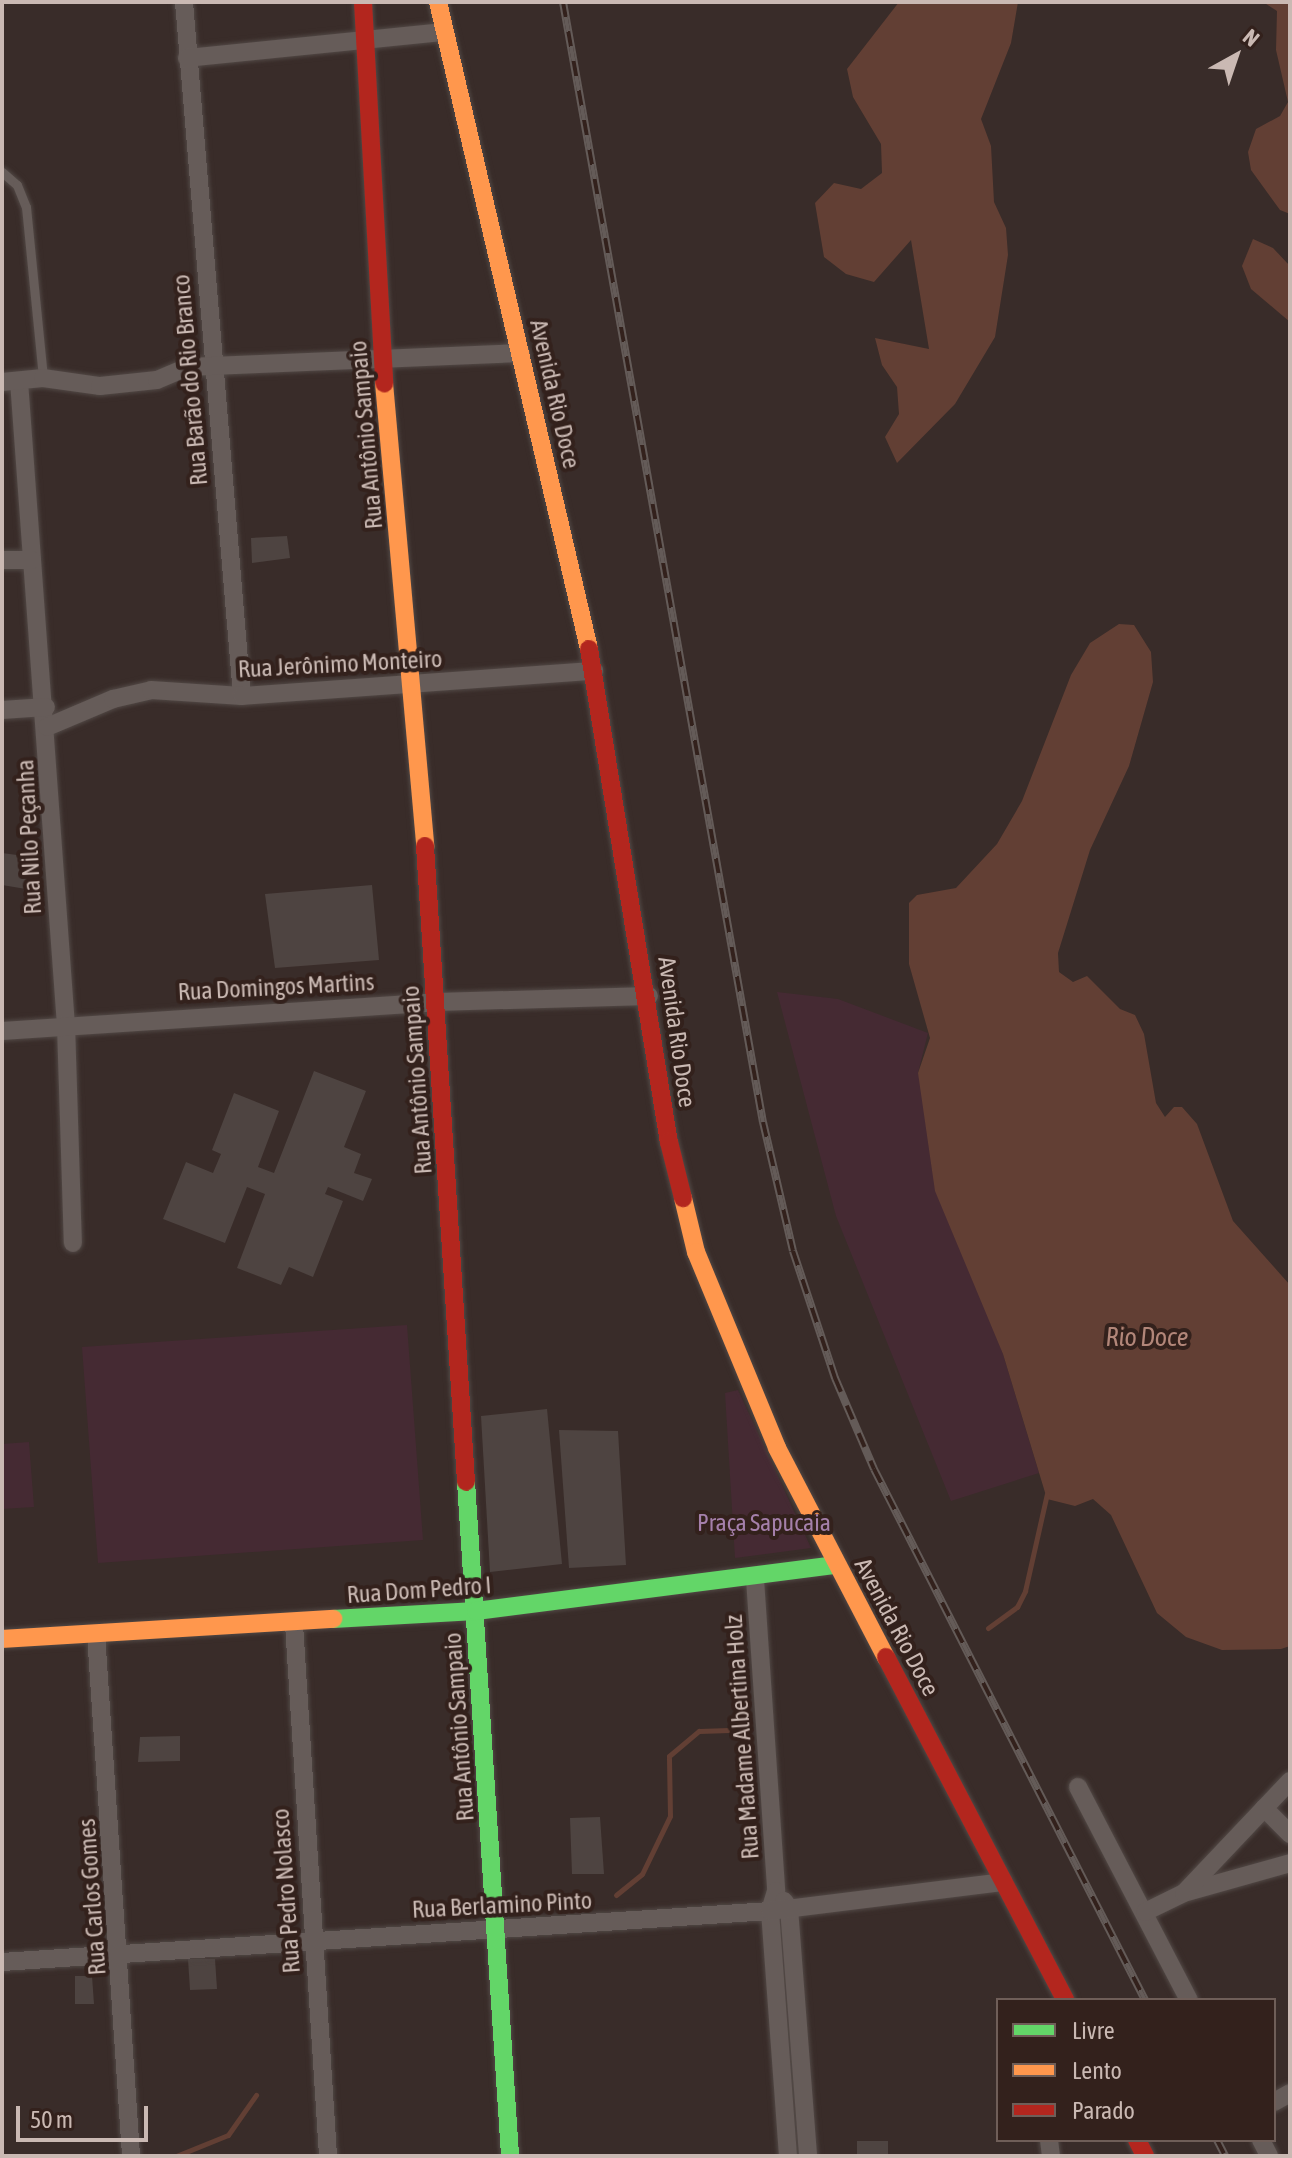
<!DOCTYPE html>
<meta charset="utf-8">
<style>
body{margin:0}
#map{position:relative;width:1292px;height:2158px;overflow:hidden;background:#392c29;font-family:"Asap Condensed",sans-serif}
div>[style]{position:absolute}
.green>*{inset:0;background:#452a33}
.water>*{inset:0;background:#623f34}
.stream>*{height:5px;margin:-2.5px;padding:0 2.5px;transform-origin:2.5px;border-radius:2.5px;background:#623f34}
.building>*{inset:0;background:#4e4441}
.roads{filter:drop-shadow(0 0 2px #514845) drop-shadow(0 0 2px #514845)}
.lane>*{height:9px;margin:-4.5px;padding:0 4.5px;transform-origin:4.5px;border-radius:4.5px;background:#665c59}
.street>*{height:18px;margin:-9px;padding:0 9px;transform-origin:9px;border-radius:9px;background:#665c59}
.fast>*{height:18px;margin:-9px;padding:0 9px;transform-origin:9px;border-radius:9px;background:#63d668}
.slow>*{height:18px;margin:-9px;padding:0 9px;transform-origin:9px;border-radius:9px;background:#ff974d}
.jam>*{height:18px;margin:-9px;padding:0 9px;transform-origin:9px;border-radius:9px;background:#b3261e}
.rail>*{height:8px;margin-top:-4px;transform-origin:0;background:repeating-linear-gradient(90deg,#33211c 0 15px,#645b58 0 30px);box-sizing:border-box;border-block:2px solid #645b58}
span{translate:-50% -50%;white-space:nowrap;text-align:center;line-height:1.15;-webkit-text-stroke:8px #33211c;paint-order:stroke}
.street-label{font-size:24px;color:#cab9b3}
.park-label{font-size:24px;color:#a580ab}
.water-label{font-size:26px;color:#b28679;font-style:italic}
.frame{position:absolute;inset:0;border:4px solid #cab9b3;pointer-events:none}
.legend{position:absolute;left:996px;top:1998px;width:280px;height:144px;box-sizing:border-box;background:#33211c;border:2px solid #6f5e58;margin:0;padding:10px 14px;list-style:none;font-size:24px;color:#cab9b3}
.legend li{display:flex;align-items:center;gap:16px;height:40px}
.legend b{width:40px;border:2px solid #6f5e58}
.north{position:absolute;left:1196px;top:16px;width:80px;height:80px;-webkit-text-stroke:6px #33211c;paint-order:stroke;rotate:40deg;font-size:22px;font-weight:700;line-height:32px;text-align:center;color:#cab9b3}
.north::after{content:'';display:block;margin:auto;width:28px;height:36px;background:#cab9b3;clip-path:polygon(50% 0,100% 100%,50% 72%,0 100%)}
.scale{position:absolute;left:16px;top:2106px;width:132px;height:36px;box-sizing:border-box;border:4px solid #cab9b3;border-top:0;padding-left:10px;font-size:24px;line-height:28px;white-space:nowrap;color:#cab9b3;-webkit-text-stroke:6px #33211c;paint-order:stroke}
</style>
<div id="map">
<div class="green">
<i style="clip-path:polygon(777px 992px,838px 999px,928px 1033px,918px 1073px,1039px 1473px,951px 1501px,836px 1216px)"></i>
<i style="clip-path:polygon(407px 1325px,423px 1540px,98px 1563px,82px 1347px)"></i>
<i style="clip-path:polygon(738px 1390px,811px 1548px,735px 1558px,725px 1393px)"></i>
<i style="clip-path:polygon(29px 1442px,34px 1507px,2px 1509px,2px 1444px)"></i>
</div>
<div class="water">
<i style="clip-path:polygon(899px 2px,1018px 2px,1011px 43px,981px 119px,991px 146px,994px 202px,1006px 228px,1008px 255px,995px 337px,955px 404px,897px 463px,885px 437px,899px 414px,897px 387px,882px 365px,875px 338px,929px 349px,911px 240px,874px 282px,846px 274px,824px 257px,815px 203px,834px 183px,861px 189px,882px 173px,881px 144px,853px 97px,847px 69px)"></i>
<i style="clip-path:polygon(1263px 2px,1290px 2px,1290px 214px,1280px 210px,1251px 170px,1248px 152px,1256px 129px,1280px 116px,1288px 102px,1276px 50px,1277px 11px)"></i>
<i style="clip-path:polygon(1253px 239px,1273px 248px,1290px 266px,1290px 322px,1251px 289px,1242px 266px)"></i>
<i style="clip-path:polygon(1119px 624px,1134px 625px,1151px 652px,1153px 682px,1129px 766px,1090px 850px,1058px 953px,1059px 972px,1073px 982px,1087px 976px,1120px 1009px,1135px 1015px,1144px 1034px,1156px 1103px,1165px 1117px,1174px 1107px,1182px 1107px,1197px 1124px,1233px 1221px,1290px 1285px,1290px 1646px,1281px 1649px,1222px 1650px,1186px 1637px,1157px 1613px,1111px 1515px,1093px 1499px,1075px 1506px,1047px 1499px,1003px 1354px,935px 1191px,918px 1073px,930px 1038px,909px 964px,909px 903px,917px 895px,956px 888px,997px 844px,1022px 801px,1071px 675px,1090px 643px)"></i>
</div>
<div class="stream">
<i style="left:988px;top:1628px;width:36px;rotate:-36deg"></i>
<i style="left:1017px;top:1607px;width:18px;rotate:-63deg"></i>
<i style="left:1025px;top:1591px;width:100px;rotate:-77.3deg"></i>
<i style="left:616px;top:1895px;width:33px;rotate:-39deg"></i>
<i style="left:642px;top:1874px;width:64px;rotate:-64.2deg"></i>
<i style="left:670px;top:1816px;width:60px;rotate:-91deg"></i>
<i style="left:669px;top:1756px;width:39px;rotate:-40deg"></i>
<i style="left:699px;top:1731px;width:38px;rotate:-2deg"></i>
<i style="left:176px;top:2156px;width:56px;rotate:-22deg"></i>
<i style="left:228px;top:2135px;width:49px;rotate:-55deg"></i>
</div>
<div class="building">
<i style="clip-path:polygon(287px 536px,290px 558px,252px 563px,251px 538px)"></i>
<i style="clip-path:polygon(2px 853px,32px 857px,32px 890px,2px 885px)"></i>
<i style="clip-path:polygon(372px 885px,379px 960px,275px 968px,265px 894px)"></i>
<i style="clip-path:polygon(314px 1071px,366px 1091px,344px 1147px,361px 1154px,354px 1173px,372px 1179px,363px 1201px,328px 1187px,325px 1194px,343px 1201px,313px 1277px,289px 1267px,281px 1285px,237px 1268px,265px 1194px,247px 1187px,225px 1243px,163px 1219px,186px 1162px,213px 1173px,221px 1154px,212px 1150px,234px 1093px,279px 1111px,258px 1167px,274px 1173px)"></i>
<i style="clip-path:polygon(547px 1409px,562px 1564px,490px 1572px,481px 1416px)"></i>
<i style="clip-path:polygon(559px 1430px,618px 1431px,626px 1565px,569px 1568px)"></i>
<i style="clip-path:polygon(180px 1736px,180px 1761px,138px 1762px,140px 1737px)"></i>
<i style="clip-path:polygon(600px 1817px,604px 1874px,572px 1874px,570px 1818px)"></i>
<i style="clip-path:polygon(188px 1959px,215px 1959px,217px 1989px,190px 1990px)"></i>
<i style="clip-path:polygon(75px 1976px,92px 1976px,94px 2004px,75px 2004px)"></i>
<i style="clip-path:polygon(857px 2141px,888px 2141px,888px 2156px,857px 2156px)"></i>
</div>
<div class="roads">
<div class="lane">
<i style="left:2px;top:172px;width:20px;rotate:41deg"></i>
<i style="left:17px;top:185px;width:24px;rotate:68deg"></i>
<i style="left:26px;top:207px;width:172px;rotate:84.3deg"></i>
</div>
<div class="street">
<i style="left:184px;top:2px;width:696px;rotate:85.22deg"></i>
<i style="left:187px;top:58px;width:257px;rotate:-5.8deg"></i>
<i style="left:19px;top:381px;width:646px;rotate:85.83deg"></i>
<i style="left:66px;top:1025px;width:218px;rotate:88.2deg"></i>
<i style="left:2px;top:382px;width:41px;rotate:-5.6deg"></i>
<i style="left:43px;top:378px;width:58px;rotate:8deg"></i>
<i style="left:100px;top:386px;width:57px;rotate:-6deg"></i>
<i style="left:157px;top:380px;width:34px;rotate:-23deg"></i>
<i style="left:188px;top:367px;width:333px;rotate:-2.4deg"></i>
<i style="left:2px;top:560px;width:30px"></i>
<i style="left:2px;top:710px;width:44px;rotate:-3.9deg"></i>
<i style="left:47px;top:727px;width:72px;rotate:-23deg"></i>
<i style="left:113px;top:699px;width:39px;rotate:-13deg"></i>
<i style="left:151px;top:690px;width:91px;rotate:3.8deg"></i>
<i style="left:242px;top:696px;width:353px;rotate:-4.1deg"></i>
<i style="left:2px;top:1031px;width:435px;rotate:-3.8deg"></i>
<i style="left:436px;top:1002px;width:213px;rotate:-1.6deg"></i>
<i style="left:755px;top:1579px;width:313px;rotate:86.1deg"></i>
<i style="left:776px;top:1891px;width:21px;rotate:107deg"></i>
<i style="left:770px;top:1911px;width:246px;rotate:85.8deg"></i>
<i style="left:294px;top:1624px;width:533px;rotate:86.34deg"></i>
<i style="left:96px;top:1634px;width:523px;rotate:86.16deg"></i>
<i style="left:1078px;top:1787px;width:240px;rotate:62.5deg"></i>
<i style="left:1264px;top:1808px;width:37px;rotate:45deg"></i>
<i style="left:1187px;top:1892px;width:107px;rotate:-15.7deg"></i>
<i style="left:784px;top:1901px;width:9px;rotate:54deg"></i>
<i style="left:789px;top:1908px;width:249px;rotate:85.6deg"></i>
<i style="left:1145px;top:1912px;width:43px;rotate:-26deg"></i>
<i style="left:1184px;top:1893px;width:154px;rotate:-46.6deg"></i>
<i style="left:2px;top:1962px;width:770px;rotate:-3.8deg"></i>
<i style="left:770px;top:1911px;width:235px;rotate:-7.1deg"></i>
<i style="left:1274px;top:2102px;width:18px;rotate:-29deg"></i>
<i style="left:1049px;top:2140px;width:16px;rotate:83deg"></i>
<i style="left:1261px;top:2140px;width:18px;rotate:63deg"></i>
</div>
<div class="fast">
<i style="left:466px;top:1482px;width:675px;rotate:86.26deg"></i>
<i style="left:333px;top:1619px;width:143px;rotate:-3.2deg"></i>
<i style="left:476px;top:1611px;width:364px;rotate:-7.3deg"></i>
</div>
<div class="slow">
<i style="left:438px;top:2px;width:664px;rotate:76.86deg"></i>
<i style="left:384px;top:383px;width:465px;rotate:84.9deg"></i>
<i style="left:683px;top:1198px;width:56px;rotate:76.5deg"></i>
<i style="left:696px;top:1252px;width:212px;rotate:67.5deg"></i>
<i style="left:777px;top:1448px;width:236px;rotate:62.5deg"></i>
<i style="left:2px;top:1639px;width:332px;rotate:-3.5deg"></i>
</div>
<div class="jam">
<i style="left:363px;top:2px;width:382px;rotate:86.8deg"></i>
<i style="left:589px;top:649px;width:499px;rotate:80.8deg"></i>
<i style="left:669px;top:1142px;width:58px;rotate:76deg"></i>
<i style="left:425px;top:846px;width:637px;rotate:86.31deg"></i>
<i style="left:886px;top:1657px;width:387px;rotate:62.4deg"></i>
<i style="left:1137px;top:2140px;width:18px;rotate:63deg"></i>
</div>
</div>
<div class="rail">
<i style="left:563px;top:2px;width:1138px;rotate:79.88deg"></i>
<i style="left:763px;top:1122px;width:132px;rotate:76.9deg"></i>
<i style="left:793px;top:1251px;width:134px;rotate:71.7deg"></i>
<i style="left:835px;top:1378px;width:99px;rotate:66.8deg"></i>
<i style="left:874px;top:1469px;width:596px;rotate:62.96deg"></i>
<i style="left:1217px;top:2140px;width:18px;rotate:63deg"></i>
</div>
<div class="street-label">
<span style="left:190px;top:380px;rotate:-95deg">Rua Barão do Rio Branco</span>
<span style="left:555px;top:394px;rotate:77deg">Avenida Rio Doce</span>
<span style="left:366px;top:435px;rotate:-95deg">Rua Antônio Sampaio</span>
<span style="left:340px;top:664px;rotate:-3deg">Rua Jerônimo Monteiro</span>
<span style="left:29px;top:837px;rotate:-93deg">Rua Nilo Peçanha</span>
<span style="left:276px;top:987px;rotate:-3deg">Rua Domingos Martins</span>
<span style="left:677px;top:1032px;rotate:82deg">Avenida Rio Doce</span>
<span style="left:417px;top:1080px;rotate:-94deg">Rua Antônio Sampaio</span>
<span style="left:419px;top:1590px;rotate:-4deg">Rua Dom Pedro I</span>
<span style="left:897px;top:1627px;rotate:62deg">Avenida Rio Doce</span>
<span style="left:459px;top:1727px;rotate:-94deg">Rua Antônio Sampaio</span>
<span style="left:742px;top:1737px;rotate:-94deg">Rua Madame Albertina Holz</span>
<span style="left:286px;top:1891px;rotate:-94deg">Rua Pedro Nolasco</span>
<span style="left:92px;top:1897px;rotate:-94deg">Rua Carlos Gomes</span>
<span style="left:502px;top:1905px;rotate:-3deg">Rua Berlamino Pinto</span>
</div>
<div class="park-label">
<span style="left:764px;top:1523px">Praça Sapucaia</span>
</div>
<div class="water-label">
<span style="left:1147px;top:1338px">Rio Doce</span>
</div>
<div class="frame"></div>
<ul class="legend">
<li><b style="height:10px;background:#63d668"></b>Livre</li>
<li><b style="height:10px;background:#ff974d"></b>Lento</li>
<li><b style="height:10px;background:#b3261e"></b>Parado</li>
</ul>
<div class="north">N</div>
<div class="scale">50 m</div>
</div>
